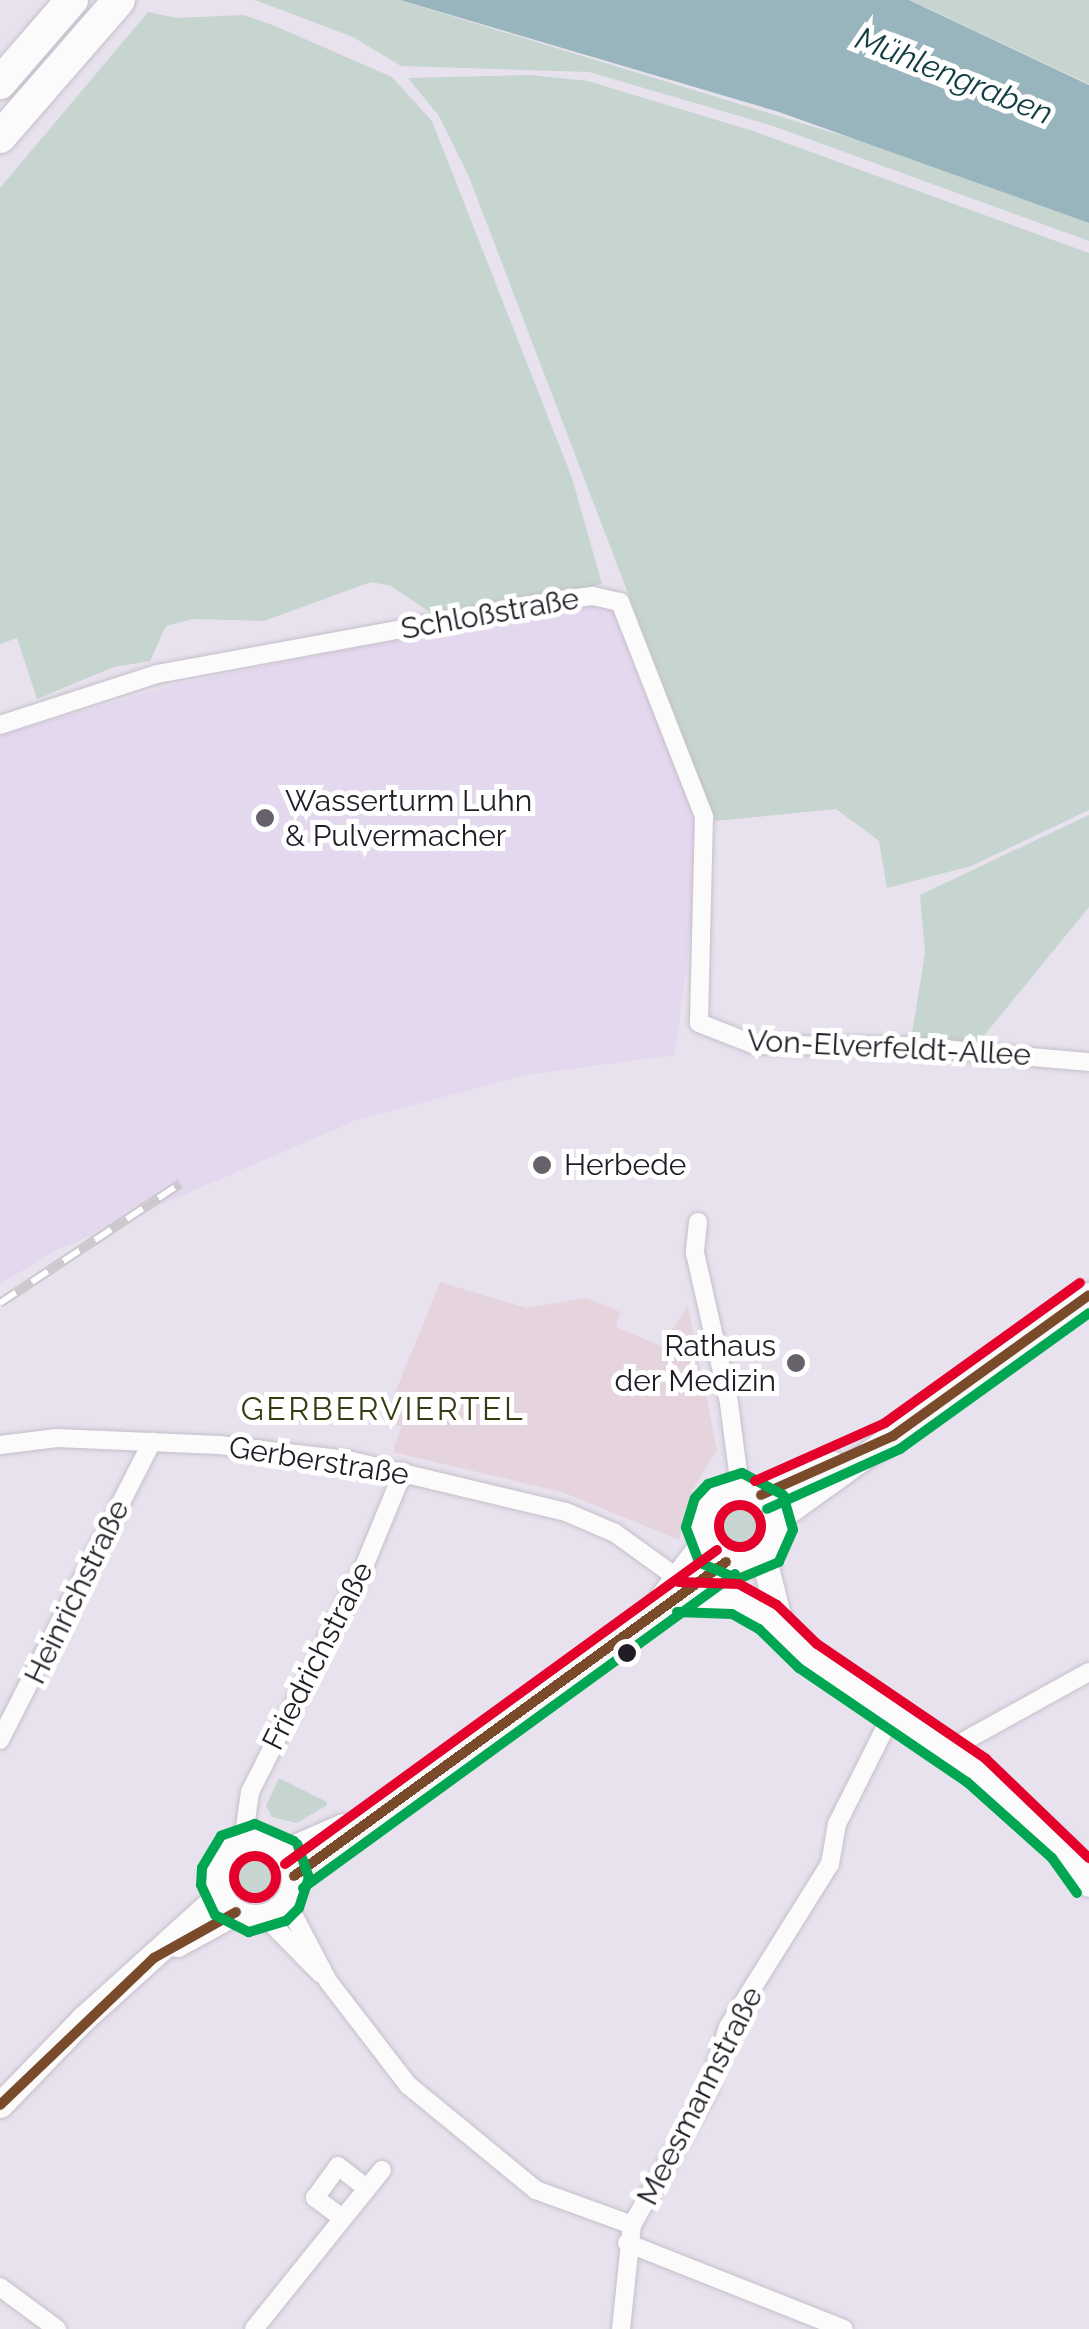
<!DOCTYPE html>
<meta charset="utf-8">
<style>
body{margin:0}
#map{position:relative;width:1089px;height:2329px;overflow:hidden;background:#e8e2ee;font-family:Raleway,sans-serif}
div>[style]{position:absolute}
.commercial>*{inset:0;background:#e5d4de}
.built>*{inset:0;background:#e4d8ef}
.green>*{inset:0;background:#c6d5cf}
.round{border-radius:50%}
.water>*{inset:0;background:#98b5be}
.roads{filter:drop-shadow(0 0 2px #c5bfca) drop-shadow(0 0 2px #c5bfca)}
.street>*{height:18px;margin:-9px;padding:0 9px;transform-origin:9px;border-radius:9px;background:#fcfbfc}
.secondary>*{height:25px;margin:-12.5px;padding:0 12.5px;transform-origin:12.5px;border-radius:12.5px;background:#fcfbfc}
.secondary>.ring{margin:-12.5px;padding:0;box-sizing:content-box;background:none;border:25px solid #fcfbfc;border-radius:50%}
.highway>*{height:32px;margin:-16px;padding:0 16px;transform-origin:16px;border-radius:16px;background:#fcfbfc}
.rail>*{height:10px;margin-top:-5px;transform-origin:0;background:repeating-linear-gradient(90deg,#fff 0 19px,#cbc9cd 0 38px);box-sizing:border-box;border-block:2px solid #cbc9cd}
.bus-1>*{height:10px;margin:-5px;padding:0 5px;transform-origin:5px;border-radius:5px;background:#7a4b2a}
.bus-2>*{height:10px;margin:-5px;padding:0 5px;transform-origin:5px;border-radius:5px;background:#00a651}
.bus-3>*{height:10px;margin:-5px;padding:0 5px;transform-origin:5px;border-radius:5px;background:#e4002b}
.bus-3>.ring{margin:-5px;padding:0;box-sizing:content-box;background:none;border:10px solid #e4002b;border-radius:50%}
.dots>*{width:28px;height:28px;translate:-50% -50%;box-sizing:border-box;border:5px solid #fff;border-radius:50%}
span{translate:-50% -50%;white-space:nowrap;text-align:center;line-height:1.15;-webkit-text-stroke:10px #fff;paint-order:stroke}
.street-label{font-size:30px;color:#211c25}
.poi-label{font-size:30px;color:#211c25}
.left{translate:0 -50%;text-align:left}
.right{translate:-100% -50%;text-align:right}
.water-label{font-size:32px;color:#123d43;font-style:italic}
.neighbourhood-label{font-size:32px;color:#393b13;letter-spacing:2.5px}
</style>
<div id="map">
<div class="commercial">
<i style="clip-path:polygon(440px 1282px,526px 1308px,587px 1298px,620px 1312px,616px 1327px,661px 1346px,688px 1306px,717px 1450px,691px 1493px,679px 1540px,562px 1492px,393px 1452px,401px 1427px,384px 1420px)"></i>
</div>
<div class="built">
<i style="clip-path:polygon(595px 599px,615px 609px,691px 803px,701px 855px,675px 1055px,526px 1075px,354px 1121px,55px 1251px,0 1284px,0 735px,178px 684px)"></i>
</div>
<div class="green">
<i style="clip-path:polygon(255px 0,399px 0,893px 151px,1089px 223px,1089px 241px,773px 126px,589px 72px,401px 66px,353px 37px)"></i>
<i style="clip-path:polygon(910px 0,1089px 0,1089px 84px)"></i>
<i style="clip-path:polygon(148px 12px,177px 18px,244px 15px,275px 26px,392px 77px,432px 121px,572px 478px,602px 584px,479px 611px,433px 614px,391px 586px,371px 582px,264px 621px,193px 619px,166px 626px,150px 661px,114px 667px,37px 699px,17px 638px,0 644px,0 188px)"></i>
<i style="clip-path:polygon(531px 75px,588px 81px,753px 131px,1089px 253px,1089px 810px,971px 866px,887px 888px,879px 841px,836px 809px,715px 821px,469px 177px,439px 116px,408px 78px)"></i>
<i style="clip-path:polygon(1089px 815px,1089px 907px,978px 1043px,911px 1040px,925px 953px,920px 895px)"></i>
<i class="round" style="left:719px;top:1503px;width:42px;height:42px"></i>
<i style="clip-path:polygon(279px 1778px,327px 1802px,327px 1805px,297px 1823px,272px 1817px,266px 1806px)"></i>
<i class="round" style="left:233px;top:1856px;width:44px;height:44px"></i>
</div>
<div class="water">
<i style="clip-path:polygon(400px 0,909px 0,1089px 85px,1089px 223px,779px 112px)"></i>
</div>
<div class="roads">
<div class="street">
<i style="left:0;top:725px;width:165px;rotate:-18deg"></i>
<i style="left:157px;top:674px;width:403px;rotate:-10.4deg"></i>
<i style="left:553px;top:601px;width:40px;rotate:-7.1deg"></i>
<i style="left:593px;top:596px;width:28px;rotate:13deg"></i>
<i style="left:620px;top:602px;width:230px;rotate:68.6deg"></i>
<i style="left:704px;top:816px;width:207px;rotate:91.4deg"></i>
<i style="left:699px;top:1023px;width:60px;rotate:21.4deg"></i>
<i style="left:755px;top:1045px;width:154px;rotate:0.4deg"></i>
<i style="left:909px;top:1046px;width:181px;rotate:5.1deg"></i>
<i style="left:698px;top:1222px;width:31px;rotate:96deg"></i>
<i style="left:695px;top:1253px;width:154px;rotate:77.2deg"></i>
<i style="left:729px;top:1403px;width:86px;rotate:82.6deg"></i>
<i style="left:0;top:1445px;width:57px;rotate:-7deg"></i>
<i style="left:57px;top:1438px;width:162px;rotate:2.5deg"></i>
<i style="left:219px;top:1445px;width:130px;rotate:6.6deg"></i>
<i style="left:348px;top:1460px;width:224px;rotate:13.4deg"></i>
<i style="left:566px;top:1512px;width:53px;rotate:23.2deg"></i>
<i style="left:615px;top:1533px;width:75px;rotate:35.8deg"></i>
<i style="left:0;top:1740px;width:335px;rotate:-63deg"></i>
<i style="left:948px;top:1750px;width:161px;rotate:-29deg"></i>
<i style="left:243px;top:1841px;width:49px;rotate:-81.9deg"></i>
<i style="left:250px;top:1792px;width:255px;rotate:-63.2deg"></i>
<i style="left:365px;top:1564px;width:100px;rotate:-67.6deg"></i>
<i style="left:286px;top:1901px;width:90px;rotate:62.3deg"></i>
<i style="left:328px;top:1981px;width:131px;rotate:52.4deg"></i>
<i style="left:408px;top:2085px;width:166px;rotate:39.4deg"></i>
<i style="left:536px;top:2190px;width:102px;rotate:20deg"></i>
<i style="left:264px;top:1916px;width:81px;rotate:45.5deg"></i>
<i style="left:342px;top:2218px;width:34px;rotate:-143deg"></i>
<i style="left:315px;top:2198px;width:39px;rotate:-54deg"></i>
<i style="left:338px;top:2166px;width:36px;rotate:38deg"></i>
<i style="left:627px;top:2243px;width:233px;rotate:21.6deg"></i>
<i style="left:0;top:2287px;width:71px;rotate:36.4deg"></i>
<i style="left:254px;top:2329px;width:204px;rotate:-51.2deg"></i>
<i style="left:621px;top:2329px;width:105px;rotate:-84deg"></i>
<i style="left:632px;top:2225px;width:154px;rotate:-60.4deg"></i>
<i style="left:708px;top:2091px;width:67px;rotate:-72.6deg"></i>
<i style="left:728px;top:2027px;width:192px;rotate:-58deg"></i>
<i style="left:830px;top:1864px;width:41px;rotate:-80.1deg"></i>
<i style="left:837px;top:1824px;width:123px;rotate:-63.4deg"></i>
</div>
<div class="secondary">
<i class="ring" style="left:702px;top:1488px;width:51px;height:51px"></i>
<i style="left:761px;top:1495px;width:79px;rotate:-23deg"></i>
<i style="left:777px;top:1519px;width:384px;rotate:-35.7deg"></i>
<i style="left:763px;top:1555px;width:74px;rotate:76deg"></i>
<i style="left:781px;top:1627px;width:39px;rotate:48deg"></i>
<i style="left:807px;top:1656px;width:204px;rotate:34deg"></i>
<i style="left:976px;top:1770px;width:117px;rotate:41.9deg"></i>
<i style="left:1063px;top:1848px;width:44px;rotate:54.2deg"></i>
<i style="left:663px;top:1596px;width:69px;rotate:-52.6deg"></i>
<i style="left:678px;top:1597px;width:58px;rotate:2deg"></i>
<i style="left:736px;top:1599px;width:53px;rotate:31.9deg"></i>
<i class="ring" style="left:216px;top:1839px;width:53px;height:53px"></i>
<i style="left:284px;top:1852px;width:64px;rotate:-23.8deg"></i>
<i style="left:294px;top:1876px;width:534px;rotate:-36.01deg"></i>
<i style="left:177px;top:1944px;width:67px;rotate:-28.5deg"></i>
<i style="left:0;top:2105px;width:120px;rotate:-46deg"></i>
<i style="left:83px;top:2019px;width:185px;rotate:-42.1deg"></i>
</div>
<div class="highway">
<i style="left:0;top:83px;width:110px;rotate:-49.1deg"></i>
<i style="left:0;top:137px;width:181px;rotate:-49deg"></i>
</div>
</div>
<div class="rail">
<i style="left:0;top:1303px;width:216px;rotate:-33.5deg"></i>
</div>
<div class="bus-1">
<i style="left:761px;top:1495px;width:145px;rotate:-24.1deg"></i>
<i style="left:893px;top:1436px;width:241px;rotate:-35.7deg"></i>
<i style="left:294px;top:1876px;width:534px;rotate:-36.01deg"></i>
<i style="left:0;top:2105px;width:213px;rotate:-43.7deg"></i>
<i style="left:154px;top:1958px;width:94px;rotate:-29.3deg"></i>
</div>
<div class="bus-2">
<i style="left:767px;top:1509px;width:146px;rotate:-24.3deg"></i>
<i style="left:900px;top:1449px;width:233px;rotate:-35.7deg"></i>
<i style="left:698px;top:1559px;width:34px;rotate:-111deg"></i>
<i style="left:686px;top:1527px;width:30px;rotate:-73deg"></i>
<i style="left:695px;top:1498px;width:19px;rotate:-47deg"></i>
<i style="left:708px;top:1484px;width:36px;rotate:-18deg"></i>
<i style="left:742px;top:1473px;width:47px;rotate:28.2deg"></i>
<i style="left:783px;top:1495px;width:36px;rotate:74deg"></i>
<i style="left:793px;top:1530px;width:35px;rotate:114deg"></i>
<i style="left:779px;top:1562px;width:44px;rotate:157.5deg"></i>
<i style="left:738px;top:1579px;width:38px;rotate:-157deg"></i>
<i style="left:677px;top:1612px;width:55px;rotate:2.1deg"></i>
<i style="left:732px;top:1614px;width:31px;rotate:29deg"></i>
<i style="left:759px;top:1629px;width:56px;rotate:44.3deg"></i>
<i style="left:799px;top:1668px;width:203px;rotate:34.2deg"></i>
<i style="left:967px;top:1782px;width:114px;rotate:41.8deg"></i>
<i style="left:1052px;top:1858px;width:43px;rotate:54.5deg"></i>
<i style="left:294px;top:1841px;width:43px;rotate:-156.4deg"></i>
<i style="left:255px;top:1824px;width:36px;rotate:161deg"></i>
<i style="left:221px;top:1836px;width:37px;rotate:121deg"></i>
<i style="left:202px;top:1868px;width:17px;rotate:93deg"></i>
<i style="left:201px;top:1885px;width:33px;rotate:65deg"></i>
<i style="left:215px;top:1915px;width:38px;rotate:27deg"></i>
<i style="left:249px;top:1932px;width:39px;rotate:-17deg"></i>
<i style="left:286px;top:1921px;width:18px;rotate:-45deg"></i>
<i style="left:299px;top:1908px;width:32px;rotate:-72deg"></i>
<i style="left:309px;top:1878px;width:36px;rotate:-109deg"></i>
<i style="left:303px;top:1888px;width:534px;rotate:-36.01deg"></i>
</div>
<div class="bus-3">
<i style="left:755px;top:1481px;width:142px;rotate:-24deg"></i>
<i style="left:885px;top:1423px;width:240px;rotate:-35.7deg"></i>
<i class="ring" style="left:719px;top:1505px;width:32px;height:32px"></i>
<i style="left:679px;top:1582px;width:60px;rotate:1.9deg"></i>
<i style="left:739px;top:1584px;width:43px;rotate:28.9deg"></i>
<i style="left:777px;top:1605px;width:56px;rotate:44.3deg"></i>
<i style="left:817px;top:1644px;width:204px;rotate:34.2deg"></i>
<i style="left:986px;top:1759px;width:143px;rotate:43.9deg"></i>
<i class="ring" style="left:234px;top:1856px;width:32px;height:32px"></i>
<i style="left:285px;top:1864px;width:534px;rotate:-36.01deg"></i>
</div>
<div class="dots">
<i style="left:265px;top:818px;background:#67616b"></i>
<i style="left:542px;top:1165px;background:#67616b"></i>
<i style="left:796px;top:1363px;background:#67616b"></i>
<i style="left:627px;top:1653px;background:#211c25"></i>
</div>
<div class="street-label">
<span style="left:490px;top:614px;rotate:-10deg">Schloßstraße</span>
<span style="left:889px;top:1048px;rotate:3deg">Von-Elverfeldt-Allee</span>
<span style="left:319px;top:1461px;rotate:9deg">Gerberstraße</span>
<span style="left:77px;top:1592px;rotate:-64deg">Heinrichstraße</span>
<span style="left:318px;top:1656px;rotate:-63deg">Friedrichstraße</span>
<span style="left:700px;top:2096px;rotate:-63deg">Meesmannstraße</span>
</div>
<div class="poi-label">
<span class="left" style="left:285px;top:818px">Wasserturm Luhn<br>&amp; Pulvermacher</span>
<span class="left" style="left:564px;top:1165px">Herbede</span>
<span class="right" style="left:776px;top:1363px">Rathaus<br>der Medizin</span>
</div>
<div class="water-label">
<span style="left:954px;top:76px;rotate:22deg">Mühlengraben</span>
</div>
<div class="neighbourhood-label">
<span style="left:383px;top:1409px">GERBERVIERTEL</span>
</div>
</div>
